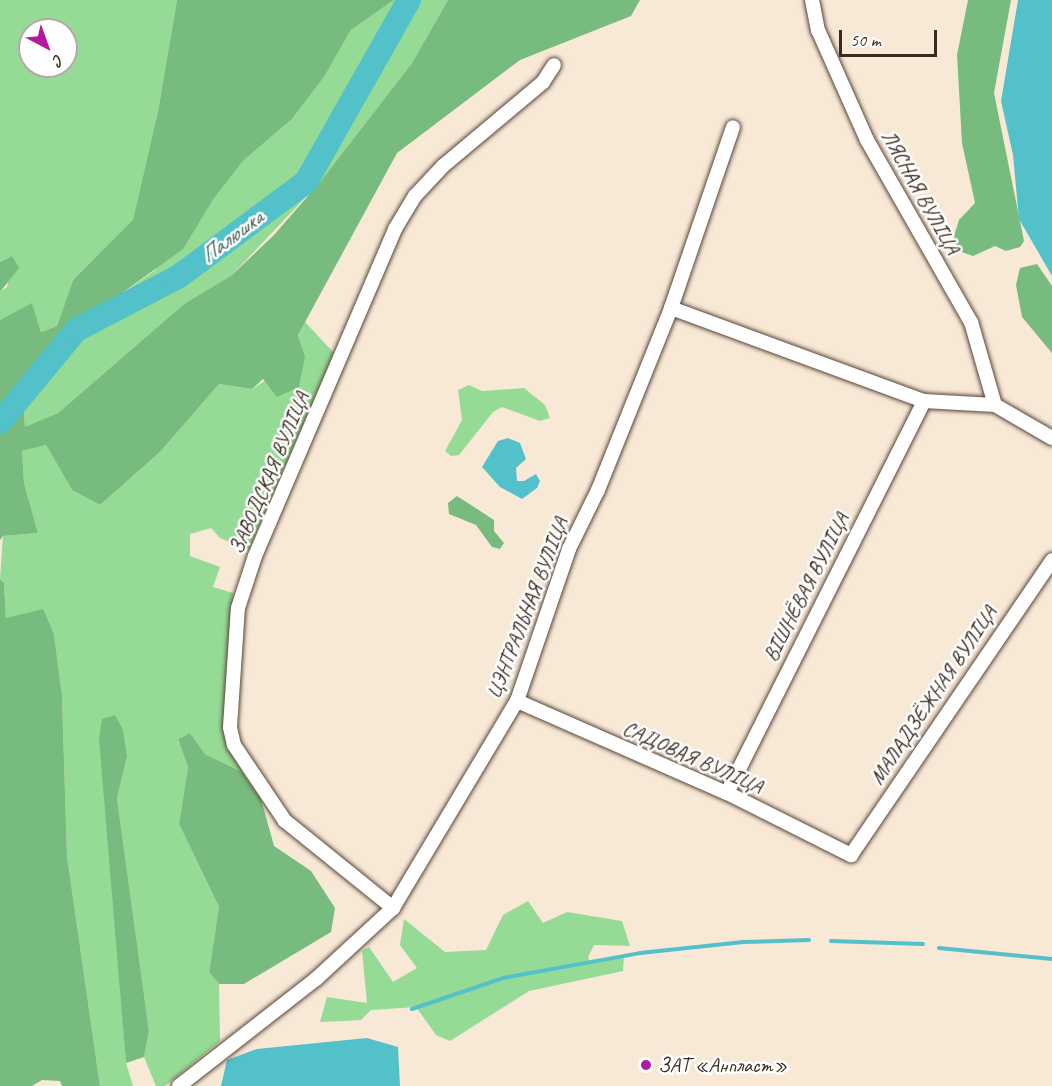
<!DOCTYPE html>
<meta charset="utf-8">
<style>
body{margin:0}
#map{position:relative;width:1052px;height:1086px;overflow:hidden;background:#f8e8d6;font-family:Caveat,sans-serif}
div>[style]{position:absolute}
.green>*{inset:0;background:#95db95}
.forest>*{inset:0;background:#78bb7e}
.water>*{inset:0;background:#53c1ca}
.stream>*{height:4px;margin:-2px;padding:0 2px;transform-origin:2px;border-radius:2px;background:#53c1ca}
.river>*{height:24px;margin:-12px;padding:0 12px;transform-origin:12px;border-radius:12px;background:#53c1ca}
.roads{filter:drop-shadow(0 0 2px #57463a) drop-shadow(0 0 2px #57463a)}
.street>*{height:14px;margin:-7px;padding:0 7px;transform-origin:7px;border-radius:7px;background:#fff}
.dots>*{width:16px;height:16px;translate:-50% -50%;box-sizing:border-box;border:3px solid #fff;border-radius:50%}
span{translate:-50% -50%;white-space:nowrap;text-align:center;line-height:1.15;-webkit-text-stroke:5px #fff;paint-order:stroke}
.street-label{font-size:21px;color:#3b2a1e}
.poi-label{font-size:21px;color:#3b2a1e}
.left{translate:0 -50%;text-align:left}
.water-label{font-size:22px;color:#435f5a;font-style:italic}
.north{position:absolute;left:18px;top:18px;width:60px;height:60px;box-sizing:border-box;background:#fff;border:2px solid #b1aaa5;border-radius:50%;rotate:139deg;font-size:16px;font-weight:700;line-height:24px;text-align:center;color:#3b2a1e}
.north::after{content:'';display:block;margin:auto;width:21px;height:27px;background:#b5179e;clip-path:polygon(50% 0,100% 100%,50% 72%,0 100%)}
.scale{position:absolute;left:839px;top:30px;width:98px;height:27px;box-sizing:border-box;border:3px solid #3b2a1e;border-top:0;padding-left:8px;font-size:18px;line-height:21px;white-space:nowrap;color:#3b2a1e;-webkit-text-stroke:4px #fff;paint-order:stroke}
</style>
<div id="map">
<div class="green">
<i style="clip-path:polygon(evenodd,0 0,177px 0,158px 111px,133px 221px,73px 280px,57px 326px,41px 332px,32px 304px,0 320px,0 292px,7px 287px,12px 256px,0 262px,0 0,30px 30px,66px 30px,66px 66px,30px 66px,30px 30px)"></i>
<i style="clip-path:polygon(394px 0,448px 0,412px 63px,320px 182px,232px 275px,184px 304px,58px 413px,25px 428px,24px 412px,68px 332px,154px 271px,243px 161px,292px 119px,324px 77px,351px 30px)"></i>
<i style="clip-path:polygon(305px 322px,334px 353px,249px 550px,220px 538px,211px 528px,190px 534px,190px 556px,220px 567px,213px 587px,233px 593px,223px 729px,242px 772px,205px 754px,190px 733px,178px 739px,188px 767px,179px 824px,219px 907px,209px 972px,219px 984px,220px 1041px,165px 1086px,156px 1086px,144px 1057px,149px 1031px,117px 798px,127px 757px,102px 719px,126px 1063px,133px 1086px,100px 1086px,67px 856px,62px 695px,54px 634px,6px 618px,4px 583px,0 579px,3px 536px,38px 533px,24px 483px,22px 451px,46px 445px,72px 490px,100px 505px,160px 452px,219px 384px,252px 389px,305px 356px,298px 335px)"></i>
<i style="clip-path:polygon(469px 385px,482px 391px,524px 388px,545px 405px,550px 418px,540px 421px,502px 407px,493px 412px,459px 455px,451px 456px,445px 451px,462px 420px,458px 390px)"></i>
<i style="clip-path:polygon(528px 901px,543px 923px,567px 912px,622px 921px,630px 946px,594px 945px,588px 957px,590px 963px,624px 955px,623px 971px,529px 991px,450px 1041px,436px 1035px,416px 1007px,371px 1010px,361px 1020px,320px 1022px,327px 997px,367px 1003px,362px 951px,369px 947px,393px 982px,417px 968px,400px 945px,404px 919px,445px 952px,486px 950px,503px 915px)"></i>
</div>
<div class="forest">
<i style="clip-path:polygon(177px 0,394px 0,351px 30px,324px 77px,292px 119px,243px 161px,214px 198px,183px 249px,68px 332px,24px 412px,25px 427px,58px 413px,184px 304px,232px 275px,274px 235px,320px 182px,412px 63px,448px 0,640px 0,631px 16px,520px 60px,397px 153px,298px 335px,305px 356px,299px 387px,277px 397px,263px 379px,252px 389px,219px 384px,160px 452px,100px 505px,72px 490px,46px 445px,22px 451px,24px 483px,38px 533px,3px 536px,0 540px,0 320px,32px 303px,41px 332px,57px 326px,73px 280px,133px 220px,158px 111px)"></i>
<i style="clip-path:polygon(968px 0,1011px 0,994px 93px,1024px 241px,1020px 247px,1006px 251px,995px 246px,973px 256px,959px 251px,953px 239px,959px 220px,975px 203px,962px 143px,957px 55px)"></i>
<i style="clip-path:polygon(12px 256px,19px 268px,0 292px,0 262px)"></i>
<i style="clip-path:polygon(1037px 264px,1052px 286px,1052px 353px,1022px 317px,1016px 285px,1020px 268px)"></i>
<i style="clip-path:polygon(457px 496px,494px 520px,494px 531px,504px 543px,500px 549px,492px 547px,476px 525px,449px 514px,448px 503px)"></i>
<i style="clip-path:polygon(0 579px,4px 583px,6px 618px,43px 609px,54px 634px,62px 695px,67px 856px,100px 1086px,62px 1086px,60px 1081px,42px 1080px,32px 1086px,0 1086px)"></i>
<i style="clip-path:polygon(115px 715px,123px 730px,127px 757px,117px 798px,149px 1031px,144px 1057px,126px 1063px,99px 739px,102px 719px)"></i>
<i style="clip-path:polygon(190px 733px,205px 754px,242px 772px,261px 799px,274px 846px,311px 871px,335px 908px,331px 932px,244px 984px,219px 984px,209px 972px,219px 907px,179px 824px,188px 767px,178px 739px)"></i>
</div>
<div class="water">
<i style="clip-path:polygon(1018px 0,1052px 0,1052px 276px,1019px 219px,1013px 155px,1001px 101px)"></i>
<i style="clip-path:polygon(508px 438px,520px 443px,526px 459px,516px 468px,517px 481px,524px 481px,536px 474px,540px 481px,537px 488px,522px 499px,500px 487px,482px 467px,498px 441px)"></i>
<i style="clip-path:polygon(367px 1038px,398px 1047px,400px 1086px,221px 1086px,227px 1060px,257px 1049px)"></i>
</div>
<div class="stream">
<i style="left:831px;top:941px;width:92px;rotate:1.9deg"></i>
<i style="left:939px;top:948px;width:114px;rotate:5.6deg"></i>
<i style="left:412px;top:1009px;width:96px;rotate:-18.8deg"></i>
<i style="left:503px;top:978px;width:139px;rotate:-10.3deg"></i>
<i style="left:640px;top:953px;width:104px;rotate:-6.1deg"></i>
<i style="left:743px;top:942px;width:66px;rotate:-1.7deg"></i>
</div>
<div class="river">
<i style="left:0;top:422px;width:119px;rotate:-50.4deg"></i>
<i style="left:76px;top:330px;width:115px;rotate:-27.5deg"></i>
<i style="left:178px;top:277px;width:159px;rotate:-36.6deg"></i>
<i style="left:306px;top:182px;width:209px;rotate:-60.5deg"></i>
</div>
<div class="roads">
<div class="street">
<i style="left:812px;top:0;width:31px;rotate:79deg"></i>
<i style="left:818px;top:30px;width:120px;rotate:66deg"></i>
<i style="left:867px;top:140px;width:210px;rotate:60.3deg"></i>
<i style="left:971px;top:322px;width:86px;rotate:73.9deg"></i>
<i style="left:671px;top:308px;width:191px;rotate:-71.1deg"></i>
<i style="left:517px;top:701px;width:229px;rotate:23.7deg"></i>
<i style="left:727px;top:793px;width:139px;rotate:26.6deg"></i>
<i style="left:851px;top:855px;width:357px;rotate:-55.7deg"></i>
<i style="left:727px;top:793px;width:439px;rotate:-63.3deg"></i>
<i style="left:393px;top:908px;width:139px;rotate:-141.1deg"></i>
<i style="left:285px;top:821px;width:92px;rotate:-123.9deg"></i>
<i style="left:234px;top:745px;width:18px;rotate:-103deg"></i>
<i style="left:230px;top:727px;width:119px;rotate:-86.2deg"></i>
<i style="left:238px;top:608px;width:55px;rotate:-71.9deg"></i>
<i style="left:255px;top:556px;width:356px;rotate:-66.8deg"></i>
<i style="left:395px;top:229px;width:39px;rotate:-59deg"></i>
<i style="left:415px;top:196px;width:41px;rotate:-47deg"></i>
<i style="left:443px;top:166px;width:131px;rotate:-40deg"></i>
<i style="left:543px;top:82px;width:20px;rotate:-57deg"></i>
<i style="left:179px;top:1086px;width:174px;rotate:-38deg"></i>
<i style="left:316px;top:979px;width:105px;rotate:-42.7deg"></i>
<i style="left:393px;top:908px;width:241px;rotate:-59.1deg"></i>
<i style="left:517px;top:701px;width:161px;rotate:-71.1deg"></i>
<i style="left:569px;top:549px;width:66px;rotate:-63.8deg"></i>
<i style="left:598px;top:490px;width:196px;rotate:-68.1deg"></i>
<i style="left:671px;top:308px;width:270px;rotate:20.2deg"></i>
<i style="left:924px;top:401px;width:71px;rotate:3.2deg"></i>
<i style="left:995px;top:405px;width:66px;rotate:30.1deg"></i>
</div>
</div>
<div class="dots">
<i style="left:646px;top:1065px;background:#b5179e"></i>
</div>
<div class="street-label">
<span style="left:921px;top:192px;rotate:61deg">ЛЯСНАЯ ВУЛІЦА</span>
<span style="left:269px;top:473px;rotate:-67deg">ЗАВОДСКАЯ ВУЛІЦА</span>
<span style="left:806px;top:587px;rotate:-63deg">ВІШНЁВАЯ ВУЛІЦА</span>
<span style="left:527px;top:608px;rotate:-69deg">ЦЭНТРАЛЬНАЯ ВУЛІЦА</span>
<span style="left:933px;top:695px;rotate:-56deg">МАЛАДЗЁЖНАЯ ВУЛІЦА</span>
<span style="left:693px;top:757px;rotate:24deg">САДОВАЯ ВУЛІЦА</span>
</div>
<div class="poi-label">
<span class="left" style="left:658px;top:1065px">ЗАТ «Анпласт»</span>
</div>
<div class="water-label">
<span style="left:232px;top:237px;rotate:-37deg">Палюшка</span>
</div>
<div class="north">С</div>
<div class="scale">50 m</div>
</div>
